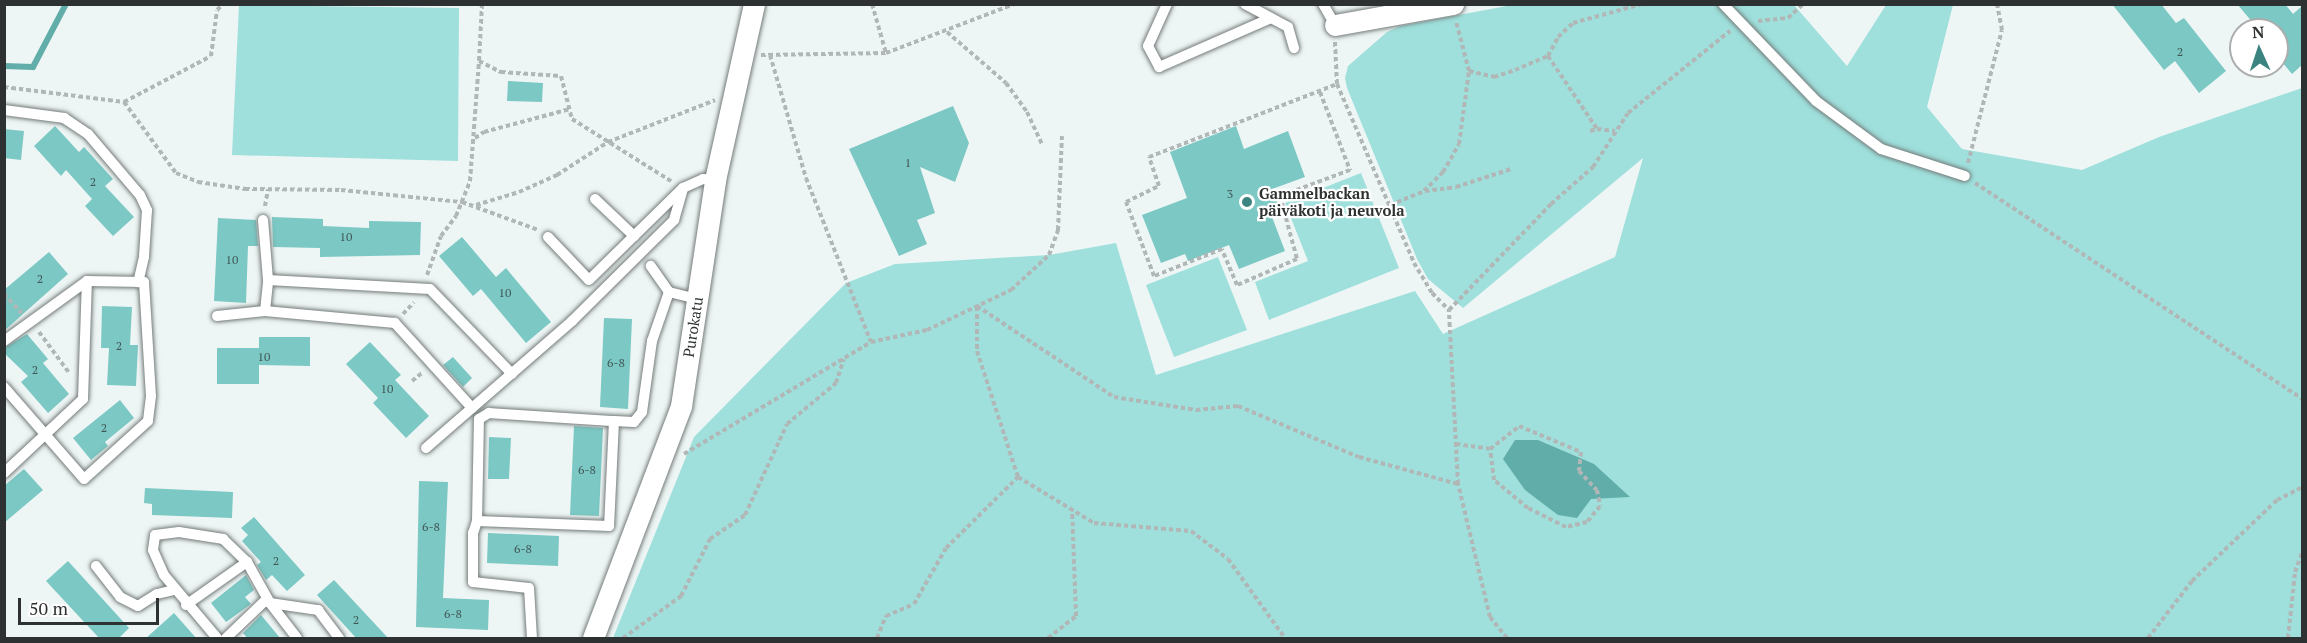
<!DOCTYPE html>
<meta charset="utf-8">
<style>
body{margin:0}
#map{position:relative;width:2307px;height:643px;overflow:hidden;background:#eef6f5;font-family:"PT Serif",serif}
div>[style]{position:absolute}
.green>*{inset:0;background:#9fe0dc}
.water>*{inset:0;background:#60ada9}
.stream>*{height:6px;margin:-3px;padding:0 3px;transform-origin:3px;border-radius:3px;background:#60ada9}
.building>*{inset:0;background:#7bc8c4}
.path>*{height:4px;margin-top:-2px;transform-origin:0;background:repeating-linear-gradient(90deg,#b0b7b6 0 4.5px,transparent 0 7.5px)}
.roads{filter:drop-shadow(0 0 2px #747b7a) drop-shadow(0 0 2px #747b7a)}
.lane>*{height:10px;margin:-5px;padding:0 5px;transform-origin:5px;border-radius:5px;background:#fff}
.street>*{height:21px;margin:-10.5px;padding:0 10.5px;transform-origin:10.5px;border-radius:10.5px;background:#fff}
.dots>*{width:16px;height:16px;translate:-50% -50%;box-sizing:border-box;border:3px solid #fff;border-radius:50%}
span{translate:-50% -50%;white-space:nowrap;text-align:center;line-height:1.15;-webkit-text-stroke:4.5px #fff;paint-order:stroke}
.number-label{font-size:12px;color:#415756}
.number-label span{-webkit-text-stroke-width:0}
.poi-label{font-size:15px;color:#2e3131;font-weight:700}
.left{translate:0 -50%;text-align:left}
.street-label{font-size:15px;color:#2e3131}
.frame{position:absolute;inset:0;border:6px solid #2e3131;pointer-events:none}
.north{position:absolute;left:2229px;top:18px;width:60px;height:60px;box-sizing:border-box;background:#fff;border:2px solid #abadad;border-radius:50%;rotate:357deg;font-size:16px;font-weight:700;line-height:24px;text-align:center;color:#2e3131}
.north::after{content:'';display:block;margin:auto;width:21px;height:27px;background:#3c8480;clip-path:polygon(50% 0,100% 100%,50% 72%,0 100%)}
.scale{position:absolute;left:18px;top:598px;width:141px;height:27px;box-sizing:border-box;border:3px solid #2e3131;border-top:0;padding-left:8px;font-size:18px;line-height:21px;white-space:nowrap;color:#2e3131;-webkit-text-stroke:4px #fff;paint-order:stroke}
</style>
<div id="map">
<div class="green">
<i style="clip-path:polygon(239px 5px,459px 8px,458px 161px,232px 155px)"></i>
<i style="clip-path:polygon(1512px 5px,1794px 5px,1847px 66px,1886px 5px,1953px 5px,1927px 107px,1962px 149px,2082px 170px,2159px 137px,2302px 88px,2302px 638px,613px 638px,694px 437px,846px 283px,895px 264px,1049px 255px,1116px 243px,1156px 375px,1415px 291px,1443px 334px,1615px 257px,1643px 158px,1463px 308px,1428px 279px,1417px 259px,1347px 88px,1345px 78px,1348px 66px,1387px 32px,1400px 26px)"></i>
<i style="clip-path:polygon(1361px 173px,1399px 268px,1269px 320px,1255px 282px,1308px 261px,1285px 203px)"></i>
<i style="clip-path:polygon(1218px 257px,1247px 330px,1174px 357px,1146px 285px)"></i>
</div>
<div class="water">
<i style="clip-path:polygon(1515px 440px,1538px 440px,1594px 464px,1630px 497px,1591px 499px,1577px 518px,1558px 515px,1525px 490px,1503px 459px)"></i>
</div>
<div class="stream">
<i style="left:4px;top:66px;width:29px;rotate:2deg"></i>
<i style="left:33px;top:67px;width:71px;rotate:-62.4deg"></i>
</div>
<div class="building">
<i style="clip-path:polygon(2112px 4px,2161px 4px,2176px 23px,2184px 18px,2226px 71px,2199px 93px,2175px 61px,2164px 70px)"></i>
<i style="clip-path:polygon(2237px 4px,2285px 4px,2293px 14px,2302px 6px,2302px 65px,2292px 74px,2277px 56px,2277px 30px,2259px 30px)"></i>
<i style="clip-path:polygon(508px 81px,543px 83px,542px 102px,507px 101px)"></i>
<i style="clip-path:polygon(953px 106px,969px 143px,955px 182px,920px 167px,935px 213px,917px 220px,927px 244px,899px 256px,849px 149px)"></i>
<i style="clip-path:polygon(55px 126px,79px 152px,84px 147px,113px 179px,105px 186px,134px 217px,113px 236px,85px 206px,92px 199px,66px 170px,61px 176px,34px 146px)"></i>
<i style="clip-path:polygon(1236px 126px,1244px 149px,1288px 131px,1305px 177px,1272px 189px,1282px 213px,1272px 217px,1285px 251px,1239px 269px,1229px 245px,1188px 261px,1185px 254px,1161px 263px,1142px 215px,1187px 198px,1170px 152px)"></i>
<i style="clip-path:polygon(4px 129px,24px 131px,21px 160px,4px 158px)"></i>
<i style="clip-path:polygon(272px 217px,323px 219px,323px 226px,369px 228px,369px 221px,421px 222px,420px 255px,320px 257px,320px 248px,273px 247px)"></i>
<i style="clip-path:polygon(218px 218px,256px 220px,258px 246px,248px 246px,246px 303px,214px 301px)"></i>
<i style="clip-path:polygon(462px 237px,496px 277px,506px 268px,551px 322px,526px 343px,481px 289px,473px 296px,439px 256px)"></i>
<i style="clip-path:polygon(49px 252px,68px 274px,4px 331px,4px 290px)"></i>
<i style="clip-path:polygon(102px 306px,132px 307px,130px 345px,138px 345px,136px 386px,107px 385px,109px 348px,101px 348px)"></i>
<i style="clip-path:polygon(604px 318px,632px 319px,628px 409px,600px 407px)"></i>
<i style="clip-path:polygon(27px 334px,48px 359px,43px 363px,69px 394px,48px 413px,21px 382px,28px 376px,4px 353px,4px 348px)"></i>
<i style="clip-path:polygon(259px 337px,310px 337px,310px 366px,259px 365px,259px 384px,217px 384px,217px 348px,259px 348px)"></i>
<i style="clip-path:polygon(370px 342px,401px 375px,395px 380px,429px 416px,406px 438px,373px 403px,378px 398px,346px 364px)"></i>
<i style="clip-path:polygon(453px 357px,472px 378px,463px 387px,443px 365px)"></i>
<i style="clip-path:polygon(120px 400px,134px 418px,105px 442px,108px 446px,91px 460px,73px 438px)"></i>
<i style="clip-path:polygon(574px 426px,603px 428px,599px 516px,570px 515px)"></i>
<i style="clip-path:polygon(489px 437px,511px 438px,509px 479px,488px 479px)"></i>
<i style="clip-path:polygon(24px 469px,43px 490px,4px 523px,4px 486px)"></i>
<i style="clip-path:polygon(419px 481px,448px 482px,443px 598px,489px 600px,488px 630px,416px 627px)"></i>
<i style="clip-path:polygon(145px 488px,233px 492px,232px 518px,152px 515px,152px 504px,144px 503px)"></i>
<i style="clip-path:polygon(254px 517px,305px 575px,287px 591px,272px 575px,266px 580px,257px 565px,261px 562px,242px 541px,248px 535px,241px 528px)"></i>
<i style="clip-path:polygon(488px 533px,559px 536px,558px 566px,487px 563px)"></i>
<i style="clip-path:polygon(68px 561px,129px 628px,118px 639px,100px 639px,46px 581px)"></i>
<i style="clip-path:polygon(246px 575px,254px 590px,245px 597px,251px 604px,226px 622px,211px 603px)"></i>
<i style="clip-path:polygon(334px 580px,389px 639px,357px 639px,317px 595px)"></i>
<i style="clip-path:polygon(174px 613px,197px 639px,145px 639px)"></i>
<i style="clip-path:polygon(261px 615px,281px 639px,248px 639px,243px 633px)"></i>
</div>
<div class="path">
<i style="left:482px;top:4px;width:57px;rotate:93deg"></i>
<i style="left:479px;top:61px;width:25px;rotate:27deg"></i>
<i style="left:501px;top:72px;width:60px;rotate:3.8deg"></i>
<i style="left:561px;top:76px;width:44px;rotate:75.7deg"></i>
<i style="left:572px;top:119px;width:117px;rotate:32.1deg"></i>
<i style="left:872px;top:4px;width:51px;rotate:74.1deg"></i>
<i style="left:886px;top:53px;width:137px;rotate:-20.9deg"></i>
<i style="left:1758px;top:21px;width:30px;rotate:-6deg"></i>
<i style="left:1788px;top:18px;width:21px;rotate:-43deg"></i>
<i style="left:947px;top:32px;width:78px;rotate:40.8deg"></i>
<i style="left:1006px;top:83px;width:36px;rotate:54deg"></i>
<i style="left:1027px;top:112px;width:35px;rotate:65deg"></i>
<i style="left:1335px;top:42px;width:42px;rotate:87.3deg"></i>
<i style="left:1337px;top:84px;width:195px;rotate:66.7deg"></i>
<i style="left:1414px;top:263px;width:35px;rotate:59deg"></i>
<i style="left:1432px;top:293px;width:24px;rotate:45deg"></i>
<i style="left:761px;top:55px;width:125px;rotate:-0.9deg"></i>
<i style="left:770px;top:55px;width:128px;rotate:73.7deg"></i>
<i style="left:806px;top:178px;width:176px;rotate:68.4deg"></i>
<i style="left:871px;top:342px;width:57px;rotate:-12.1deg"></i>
<i style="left:927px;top:330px;width:93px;rotate:-25.5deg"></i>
<i style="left:1011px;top:290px;width:52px;rotate:-42.6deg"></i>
<i style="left:1049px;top:255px;width:27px;rotate:-70deg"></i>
<i style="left:1058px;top:230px;width:94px;rotate:-87.6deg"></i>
<i style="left:1548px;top:56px;width:88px;rotate:56.1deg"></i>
<i style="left:1597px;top:129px;width:18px;rotate:6deg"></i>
<i style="left:1469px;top:71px;width:26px;rotate:13deg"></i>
<i style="left:1494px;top:77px;width:22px;rotate:-18deg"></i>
<i style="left:1515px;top:70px;width:36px;rotate:-23deg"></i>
<i style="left:1548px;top:56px;width:21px;rotate:-62deg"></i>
<i style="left:1558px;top:37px;width:21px;rotate:-43deg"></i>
<i style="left:1573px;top:23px;width:72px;rotate:-15.4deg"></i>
<i style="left:4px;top:87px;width:121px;rotate:7.1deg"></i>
<i style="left:124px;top:102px;width:88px;rotate:53.8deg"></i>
<i style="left:176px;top:173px;width:24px;rotate:22deg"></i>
<i style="left:198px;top:182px;width:48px;rotate:8.5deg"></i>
<i style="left:245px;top:189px;width:96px;rotate:0.6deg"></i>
<i style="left:341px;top:190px;width:122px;rotate:5.7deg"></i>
<i style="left:462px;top:202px;width:81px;rotate:20.2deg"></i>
<i style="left:1320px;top:92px;width:84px;rotate:69deg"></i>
<i style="left:1350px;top:170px;width:75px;rotate:159.6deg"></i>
<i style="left:1280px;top:196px;width:65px;rotate:74.9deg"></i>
<i style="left:1297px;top:259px;width:65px;rotate:156.6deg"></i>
<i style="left:1237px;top:285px;width:39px;rotate:-113deg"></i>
<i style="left:1222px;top:249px;width:73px;rotate:158.3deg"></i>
<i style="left:1154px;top:276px;width:79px;rotate:-110.7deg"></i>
<i style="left:1126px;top:202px;width:37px;rotate:-26deg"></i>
<i style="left:1159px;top:186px;width:31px;rotate:-109deg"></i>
<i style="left:1149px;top:157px;width:202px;rotate:-21.2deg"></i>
<i style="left:124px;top:102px;width:98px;rotate:-27.9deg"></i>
<i style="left:211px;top:56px;width:46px;rotate:-82.6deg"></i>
<i style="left:217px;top:10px;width:8px;rotate:-45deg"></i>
<i style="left:1590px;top:131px;width:7px;rotate:-16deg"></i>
<i style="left:475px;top:138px;width:11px;rotate:-34deg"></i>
<i style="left:484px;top:132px;width:89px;rotate:-15deg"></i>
<i style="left:1968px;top:163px;width:137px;rotate:-75.7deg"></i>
<i style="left:2002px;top:30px;width:26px;rotate:-101deg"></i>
<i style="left:1975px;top:183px;width:392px;rotate:33.4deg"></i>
<i style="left:1425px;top:191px;width:31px;rotate:-7deg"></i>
<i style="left:1456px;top:187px;width:58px;rotate:-18.1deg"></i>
<i style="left:476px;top:205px;width:45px;rotate:-16.8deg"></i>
<i style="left:519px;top:192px;width:42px;rotate:-24.1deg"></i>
<i style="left:557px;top:175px;width:61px;rotate:-32.9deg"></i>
<i style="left:608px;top:142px;width:115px;rotate:-21.4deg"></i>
<i style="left:1390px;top:205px;width:37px;rotate:-22deg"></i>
<i style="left:1424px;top:191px;width:27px;rotate:-45deg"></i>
<i style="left:1443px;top:172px;width:32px;rotate:-60deg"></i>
<i style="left:1459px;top:144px;width:74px;rotate:-82.2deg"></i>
<i style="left:1469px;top:71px;width:52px;rotate:-104.6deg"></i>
<i style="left:265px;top:206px;width:17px;rotate:-80deg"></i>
<i style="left:427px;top:275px;width:41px;rotate:-70.3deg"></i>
<i style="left:441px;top:236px;width:25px;rotate:-53deg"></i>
<i style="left:456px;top:216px;width:38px;rotate:-68deg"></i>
<i style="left:470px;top:181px;width:120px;rotate:-85.7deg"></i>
<i style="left:4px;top:294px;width:26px;rotate:47deg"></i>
<i style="left:977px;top:306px;width:164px;rotate:33.6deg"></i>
<i style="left:1114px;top:397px;width:83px;rotate:9deg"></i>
<i style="left:1196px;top:410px;width:42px;rotate:-5.4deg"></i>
<i style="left:1238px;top:406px;width:131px;rotate:22.9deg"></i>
<i style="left:1359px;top:457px;width:103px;rotate:15.3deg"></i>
<i style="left:977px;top:307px;width:44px;rotate:90deg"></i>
<i style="left:977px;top:351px;width:133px;rotate:72deg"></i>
<i style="left:1018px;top:477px;width:89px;rotate:31.2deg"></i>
<i style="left:1094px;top:523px;width:97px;rotate:4.7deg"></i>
<i style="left:1191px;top:531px;width:46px;rotate:37.1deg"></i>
<i style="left:1228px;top:559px;width:97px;rotate:54.2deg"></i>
<i style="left:403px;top:314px;width:16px;rotate:-47deg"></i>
<i style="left:39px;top:332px;width:52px;rotate:53.6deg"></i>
<i style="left:412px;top:381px;width:14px;rotate:-39deg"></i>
<i style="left:1456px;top:444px;width:34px;rotate:8deg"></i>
<i style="left:1490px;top:449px;width:37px;rotate:-38deg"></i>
<i style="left:1519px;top:426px;width:67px;rotate:22.8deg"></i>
<i style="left:1581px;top:452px;width:19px;rotate:96deg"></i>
<i style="left:1579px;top:471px;width:26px;rotate:47deg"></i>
<i style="left:1597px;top:490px;width:16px;rotate:79deg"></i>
<i style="left:1600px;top:506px;width:21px;rotate:129deg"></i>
<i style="left:1587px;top:522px;width:22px;rotate:167deg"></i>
<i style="left:1566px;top:527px;width:42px;rotate:-153.4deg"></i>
<i style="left:1528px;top:508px;width:44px;rotate:-140.5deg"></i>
<i style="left:1494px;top:480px;width:31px;rotate:-97deg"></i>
<i style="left:684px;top:454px;width:218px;rotate:-30.9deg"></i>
<i style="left:623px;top:638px;width:72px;rotate:-35.9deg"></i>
<i style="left:681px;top:596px;width:64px;rotate:-63deg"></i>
<i style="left:710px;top:539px;width:42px;rotate:-34.4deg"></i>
<i style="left:745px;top:515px;width:100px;rotate:-65.2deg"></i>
<i style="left:787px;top:424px;width:64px;rotate:-39.9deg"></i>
<i style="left:836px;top:383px;width:25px;rotate:-72deg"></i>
<i style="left:877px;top:638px;width:24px;rotate:-68deg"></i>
<i style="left:886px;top:616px;width:30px;rotate:-23deg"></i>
<i style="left:914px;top:604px;width:64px;rotate:-60.3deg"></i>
<i style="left:946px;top:548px;width:101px;rotate:-44.6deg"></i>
<i style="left:1048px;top:638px;width:36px;rotate:-38deg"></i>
<i style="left:1076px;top:616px;width:107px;rotate:-92.1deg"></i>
<i style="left:1507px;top:638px;width:27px;rotate:-129deg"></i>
<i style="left:1490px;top:617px;width:137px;rotate:-103.5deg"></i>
<i style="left:1458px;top:484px;width:174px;rotate:-93deg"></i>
<i style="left:1449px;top:310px;width:147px;rotate:-46.1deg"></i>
<i style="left:1551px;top:204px;width:56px;rotate:-41.4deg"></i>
<i style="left:1593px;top:167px;width:64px;rotate:-57.1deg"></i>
<i style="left:1628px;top:113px;width:131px;rotate:-38.8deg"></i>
<i style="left:2148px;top:638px;width:72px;rotate:-52.3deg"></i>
<i style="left:2192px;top:581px;width:117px;rotate:-43.6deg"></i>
<i style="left:2277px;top:500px;width:28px;rotate:-27deg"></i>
<i style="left:2288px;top:638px;width:66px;rotate:-83.9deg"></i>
<i style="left:2295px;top:572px;width:20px;rotate:-70deg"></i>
</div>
<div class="roads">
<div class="lane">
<i style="left:1167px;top:4px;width:46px;rotate:114.3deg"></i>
<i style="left:1148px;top:46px;width:24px;rotate:62deg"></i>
<i style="left:1159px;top:67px;width:122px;rotate:-23.6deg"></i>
<i style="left:1245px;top:4px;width:49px;rotate:28.1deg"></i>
<i style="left:1288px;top:27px;width:22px;rotate:74deg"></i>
<i style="left:1323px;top:4px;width:24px;rotate:60deg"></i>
<i style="left:1723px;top:4px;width:134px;rotate:46.2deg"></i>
<i style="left:1816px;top:101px;width:81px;rotate:36.4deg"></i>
<i style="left:1881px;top:149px;width:88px;rotate:17.8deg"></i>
<i style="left:4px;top:110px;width:61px;rotate:7.6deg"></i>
<i style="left:64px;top:118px;width:29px;rotate:34deg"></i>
<i style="left:88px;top:134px;width:80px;rotate:49.6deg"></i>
<i style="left:140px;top:195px;width:17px;rotate:65deg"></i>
<i style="left:147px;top:210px;width:47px;rotate:93.7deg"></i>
<i style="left:144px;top:257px;width:26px;rotate:103deg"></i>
<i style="left:595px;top:199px;width:54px;rotate:43.5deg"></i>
<i style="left:263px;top:220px;width:60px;rotate:85.2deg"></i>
<i style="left:548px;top:237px;width:59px;rotate:46.4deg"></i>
<i style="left:589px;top:280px;width:132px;rotate:-44.4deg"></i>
<i style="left:683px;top:188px;width:22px;rotate:-24deg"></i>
<i style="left:703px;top:179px;width:12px;rotate:5deg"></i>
<i style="left:669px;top:292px;width:29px;rotate:14deg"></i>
<i style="left:217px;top:316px;width:48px;rotate:-5.9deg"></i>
<i style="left:4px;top:341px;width:102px;rotate:-35.9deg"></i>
<i style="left:87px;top:281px;width:57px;rotate:1deg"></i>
<i style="left:144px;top:282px;width:114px;rotate:86.5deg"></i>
<i style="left:151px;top:396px;width:25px;rotate:97deg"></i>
<i style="left:148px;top:421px;width:86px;rotate:137.8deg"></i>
<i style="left:84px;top:479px;width:122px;rotate:-131deg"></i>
<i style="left:472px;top:408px;width:115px;rotate:-132.2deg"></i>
<i style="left:395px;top:323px;width:131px;rotate:-174.7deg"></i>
<i style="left:265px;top:311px;width:31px;rotate:-84deg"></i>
<i style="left:268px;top:280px;width:162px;rotate:3.2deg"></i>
<i style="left:430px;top:289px;width:118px;rotate:46deg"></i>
<i style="left:614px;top:421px;width:20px;rotate:3deg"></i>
<i style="left:634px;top:422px;width:13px;rotate:-51deg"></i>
<i style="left:642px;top:412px;width:72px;rotate:-82deg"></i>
<i style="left:652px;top:341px;width:52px;rotate:-70.9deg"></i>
<i style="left:669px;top:292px;width:32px;rotate:-125deg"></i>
<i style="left:426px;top:448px;width:194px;rotate:-41deg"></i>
<i style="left:572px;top:321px;width:144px;rotate:-44.7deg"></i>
<i style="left:674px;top:220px;width:33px;rotate:-74deg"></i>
<i style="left:4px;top:473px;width:108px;rotate:-43.1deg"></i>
<i style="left:83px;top:399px;width:118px;rotate:-88.1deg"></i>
<i style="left:477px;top:521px;width:102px;rotate:-88.9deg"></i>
<i style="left:479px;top:419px;width:12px;rotate:-31deg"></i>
<i style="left:489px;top:413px;width:125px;rotate:3.7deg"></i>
<i style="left:614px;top:421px;width:105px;rotate:92.7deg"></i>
<i style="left:609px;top:526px;width:132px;rotate:-177.8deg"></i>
<i style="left:477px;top:521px;width:13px;rotate:108deg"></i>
<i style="left:473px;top:533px;width:49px;rotate:90deg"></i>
<i style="left:473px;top:582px;width:56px;rotate:6.1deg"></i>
<i style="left:529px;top:588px;width:50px;rotate:86.6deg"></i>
<i style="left:96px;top:566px;width:39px;rotate:52deg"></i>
<i style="left:120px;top:597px;width:20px;rotate:27deg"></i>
<i style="left:138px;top:606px;width:22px;rotate:-32deg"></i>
<i style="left:157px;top:594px;width:18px;rotate:-13deg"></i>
<i style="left:270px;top:603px;width:44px;rotate:52.4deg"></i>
<i style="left:186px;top:605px;width:75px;rotate:-35.2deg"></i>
<i style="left:217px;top:638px;width:82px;rotate:-130.1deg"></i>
<i style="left:164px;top:575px;width:27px;rotate:-114deg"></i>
<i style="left:153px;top:550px;width:15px;rotate:-82deg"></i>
<i style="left:155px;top:535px;width:24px;rotate:-7deg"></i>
<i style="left:179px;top:532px;width:45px;rotate:9deg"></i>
<i style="left:223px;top:539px;width:33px;rotate:44deg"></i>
<i style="left:247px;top:562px;width:47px;rotate:60.7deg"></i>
<i style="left:270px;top:603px;width:49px;rotate:8.3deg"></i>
<i style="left:318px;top:610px;width:35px;rotate:53deg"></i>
<i style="left:226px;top:638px;width:57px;rotate:-43.6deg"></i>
</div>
<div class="street">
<i style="left:1335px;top:25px;width:120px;rotate:-10.1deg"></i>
<i style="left:593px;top:638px;width:248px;rotate:-69.2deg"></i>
<i style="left:681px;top:406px;width:229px;rotate:-81.4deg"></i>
<i style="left:715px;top:180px;width:180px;rotate:-77.5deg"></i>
</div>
</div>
<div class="dots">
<i style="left:1247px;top:202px;background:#3c8480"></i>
</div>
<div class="number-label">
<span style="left:2180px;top:52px">2</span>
<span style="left:908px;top:163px">1</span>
<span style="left:93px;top:182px">2</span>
<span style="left:1230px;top:194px">3</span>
<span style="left:346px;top:237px">10</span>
<span style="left:232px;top:260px">10</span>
<span style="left:40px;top:279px">2</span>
<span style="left:505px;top:293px">10</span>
<span style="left:119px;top:346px">2</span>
<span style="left:264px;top:357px">10</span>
<span style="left:616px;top:363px">6-8</span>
<span style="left:35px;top:370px">2</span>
<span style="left:387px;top:389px">10</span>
<span style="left:104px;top:428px">2</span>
<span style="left:587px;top:470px">6-8</span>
<span style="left:431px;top:527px">6-8</span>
<span style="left:523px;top:549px">6-8</span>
<span style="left:276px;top:561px">2</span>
<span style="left:453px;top:614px">6-8</span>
<span style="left:356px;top:620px">2</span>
</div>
<div class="poi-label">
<span class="left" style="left:1259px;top:202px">Gammelbackan<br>päiväkoti ja neuvola</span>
</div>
<div class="street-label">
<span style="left:693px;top:327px;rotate:-81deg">Purokatu</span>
</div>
<div class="frame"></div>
<div class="north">N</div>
<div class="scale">50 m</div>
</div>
